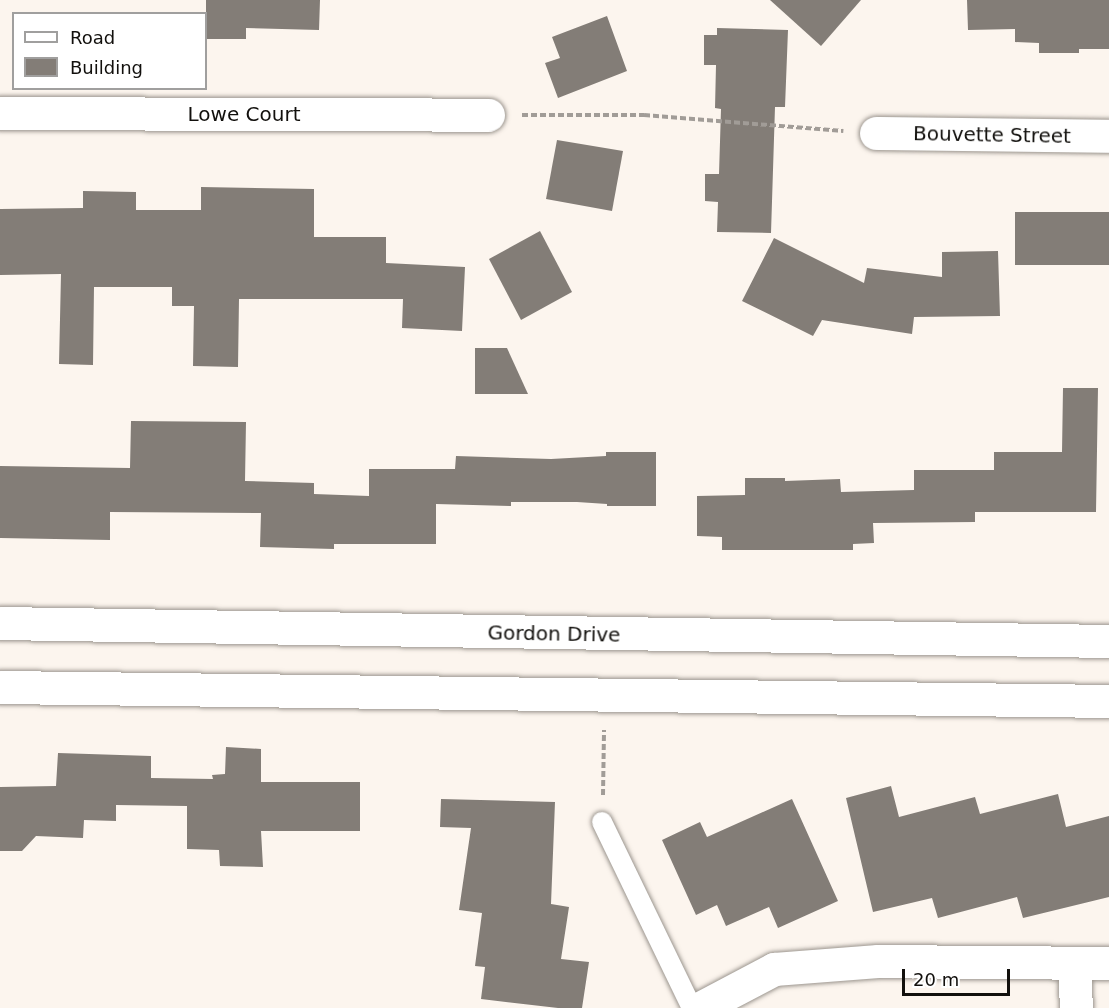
<!DOCTYPE html>
<style>
body{margin:0}
#map{position:relative;width:1109px;height:1008px;overflow:hidden;background:#fcf5ee;font-family:"DejaVu Sans",sans-serif}
div>[style]{position:absolute}
.building>*{inset:0;background:#837d77}
.path>*{height:4px;margin-top:-2px;transform-origin:0;background:repeating-linear-gradient(90deg,#a19c97 0 6px,transparent 0 9px)}
.roads{filter:drop-shadow(0 0 2px #9c968f) drop-shadow(0 0 2px #9c968f)}
.lane>*{height:20px;margin:-10px;padding:0 10px;transform-origin:10px;border-radius:10px;background:#fff}
.street>*{height:33px;margin:-16.5px;padding:0 16.5px;transform-origin:16.5px;border-radius:16.5px;background:#fff}
.secondary>*{height:33px;margin:-16.5px;padding:0 16.5px;transform-origin:16.5px;border-radius:16.5px;background:#fff}
span{translate:-50% -50%;white-space:nowrap;text-align:center;line-height:1.15;-webkit-text-stroke:4.5px #fff;paint-order:stroke}
.street-label{font-size:20px;color:#12100d}
.legend{position:absolute;left:12px;top:12px;width:195px;height:78px;box-sizing:border-box;background:#fff;border:2px solid #a09f9e;margin:0;padding:8px 10px;list-style:none;font-size:18px;color:#12100d}
.legend li{display:flex;align-items:center;gap:12px;height:30px}
.legend b{width:30px;border:2px solid #a09f9e}
.scale{position:absolute;left:902px;top:969px;width:108px;height:27px;box-sizing:border-box;border:3px solid #12100d;border-top:0;padding-left:8px;font-size:18px;line-height:21px;white-space:nowrap;color:#12100d;-webkit-text-stroke:4px #fff;paint-order:stroke}
</style>
<div id="map">
<div class="building">
<i style="clip-path:polygon(206px 0,320px 0,319px 30px,246px 28px,246px 39px,206px 39px)"></i>
<i style="clip-path:polygon(770px 0,861px 0,821px 46px)"></i>
<i style="clip-path:polygon(967px 0,1109px 0,1109px 49px,1079px 49px,1079px 53px,1039px 53px,1039px 43px,1015px 42px,1015px 29px,968px 30px)"></i>
<i style="clip-path:polygon(607px 16px,627px 71px,558px 98px,545px 63px,560px 58px,552px 37px)"></i>
<i style="clip-path:polygon(717px 28px,788px 30px,785px 107px,775px 107px,771px 233px,717px 232px,718px 202px,705px 201px,705px 174px,719px 174px,721px 109px,715px 108px,716px 65px,704px 65px,704px 35px,717px 35px)"></i>
<i style="clip-path:polygon(557px 140px,623px 151px,612px 211px,546px 199px)"></i>
<i style="clip-path:polygon(201px 187px,314px 189px,314px 237px,386px 237px,386px 263px,465px 267px,462px 331px,402px 328px,403px 299px,239px 299px,238px 367px,193px 366px,194px 306px,172px 306px,172px 287px,94px 287px,93px 365px,59px 364px,61px 274px,0 275px,0 209px,83px 208px,83px 191px,136px 192px,136px 210px,201px 210px)"></i>
<i style="clip-path:polygon(1015px 212px,1109px 212px,1109px 265px,1015px 265px)"></i>
<i style="clip-path:polygon(540px 231px,572px 292px,521px 320px,489px 259px)"></i>
<i style="clip-path:polygon(774px 238px,864px 283px,867px 268px,942px 277px,942px 252px,998px 251px,1000px 316px,914px 317px,912px 334px,822px 320px,813px 336px,742px 301px)"></i>
<i style="clip-path:polygon(475px 348px,507px 348px,528px 394px,475px 394px)"></i>
<i style="clip-path:polygon(1063px 388px,1098px 388px,1096px 512px,975px 512px,975px 522px,873px 523px,874px 543px,853px 544px,853px 550px,722px 550px,722px 537px,697px 536px,697px 496px,745px 495px,745px 478px,785px 478px,785px 481px,840px 479px,841px 492px,914px 490px,914px 470px,994px 470px,994px 452px,1062px 452px)"></i>
<i style="clip-path:polygon(131px 421px,246px 422px,245px 481px,314px 483px,314px 494px,369px 496px,369px 469px,455px 469px,456px 456px,551px 459px,606px 456px,606px 452px,656px 452px,656px 506px,607px 506px,607px 504px,577px 502px,511px 502px,511px 506px,436px 504px,436px 544px,334px 544px,334px 549px,260px 547px,261px 513px,110px 512px,110px 540px,0 538px,0 466px,130px 468px)"></i>
<i style="clip-path:polygon(226px 747px,261px 749px,261px 782px,360px 782px,360px 831px,261px 831px,263px 867px,220px 866px,219px 850px,187px 849px,187px 806px,116px 805px,116px 821px,84px 820px,83px 838px,36px 836px,22px 851px,0 851px,0 787px,56px 786px,58px 753px,151px 756px,151px 778px,213px 779px,212px 775px,225px 774px)"></i>
<i style="clip-path:polygon(891px 786px,899px 817px,975px 797px,980px 814px,1058px 794px,1066px 827px,1109px 816px,1109px 897px,1023px 918px,1017px 897px,938px 918px,932px 898px,873px 912px,846px 798px)"></i>
<i style="clip-path:polygon(441px 799px,555px 802px,551px 904px,569px 907px,561px 959px,589px 962px,582px 1008px,558px 1008px,481px 999px,485px 967px,475px 966px,482px 913px,459px 910px,471px 828px,440px 827px)"></i>
<i style="clip-path:polygon(792px 799px,838px 901px,778px 928px,769px 907px,726px 926px,717px 905px,696px 915px,662px 840px,700px 822px,707px 837px)"></i>
</div>
<div class="path">
<i style="left:522px;top:115px;width:122px"></i>
<i style="left:644px;top:115px;width:200px;rotate:4.6deg"></i>
<i style="left:603px;top:795px;width:65px;rotate:-89.1deg"></i>
</div>
<div class="roads">
<div class="lane">
<i style="left:602px;top:822px;width:207px;rotate:64.2deg"></i>
</div>
<div class="street">
<i style="left:0;top:113px;width:488px;rotate:0.2deg"></i>
<i style="left:876px;top:133px;width:233px;rotate:0.7deg"></i>
<i style="left:1074px;top:963px;width:45px;rotate:87.5deg"></i>
<i style="left:700px;top:1008px;width:84px;rotate:-27.8deg"></i>
<i style="left:774px;top:969px;width:104px;rotate:-4.4deg"></i>
<i style="left:878px;top:961px;width:231px;rotate:0.5deg"></i>
</div>
<div class="secondary">
<i style="left:0;top:623px;width:1109px;rotate:0.93deg"></i>
<i style="left:0;top:687px;width:1109px;rotate:0.72deg"></i>
</div>
</div>
<div class="street-label">
<span style="left:244px;top:114px">Lowe Court</span>
<span style="left:992px;top:135px;rotate:1deg">Bouvette Street</span>
<span style="left:554px;top:634px;rotate:1deg">Gordon Drive</span>
</div>
<ul class="legend">
<li><b style="height:8px;background:#fff"></b>Road</li>
<li><b style="height:16px;background:#837d77"></b>Building</li>
</ul>
<div class="scale">20 m</div>
</div>
